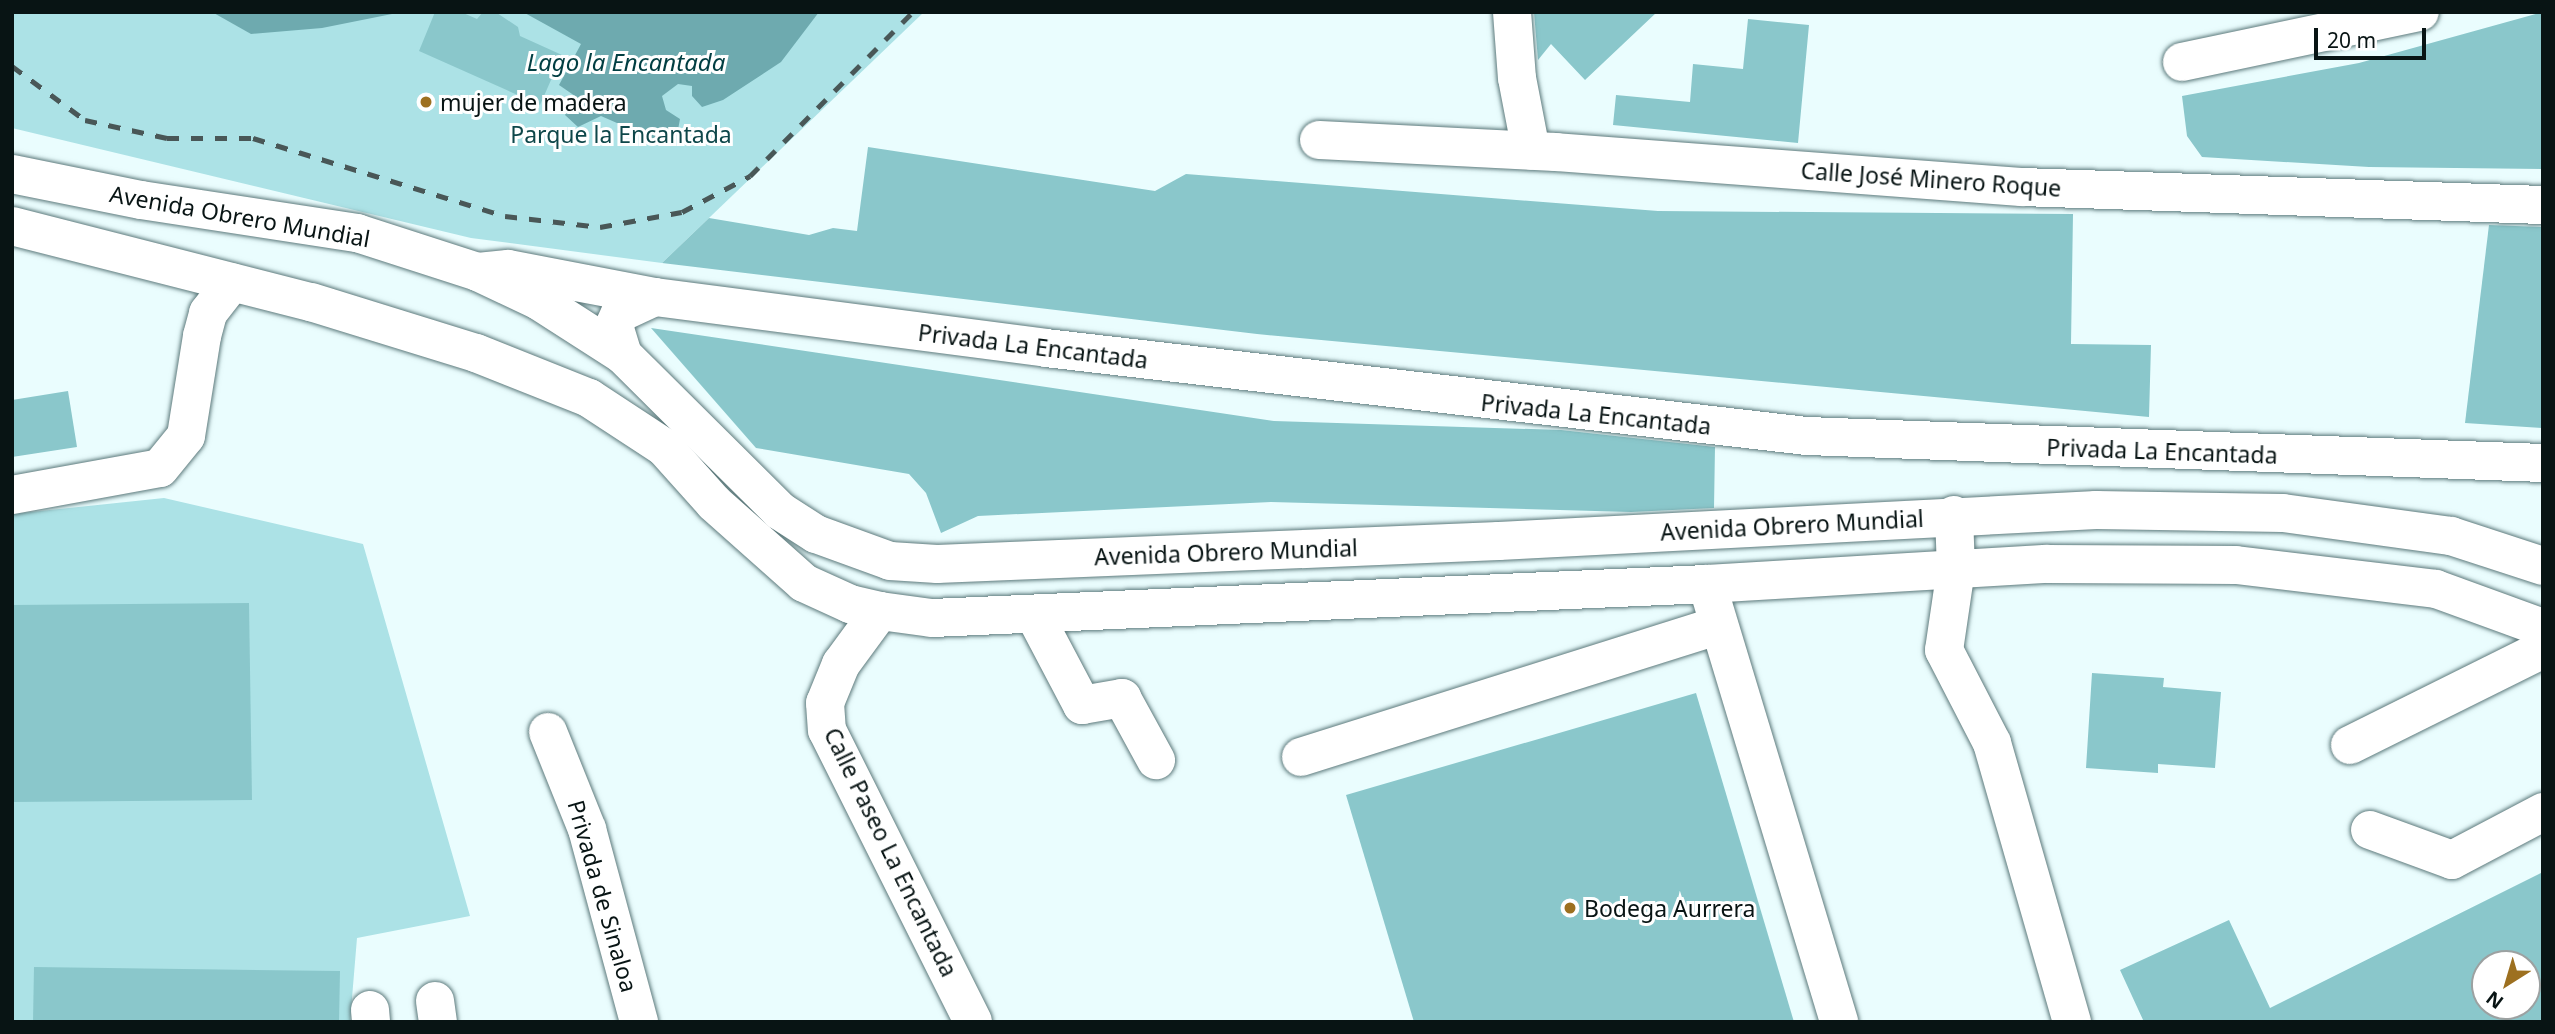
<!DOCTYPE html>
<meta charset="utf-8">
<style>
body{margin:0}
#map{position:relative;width:2555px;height:1034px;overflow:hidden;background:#eafdfe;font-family:"Noto Sans",sans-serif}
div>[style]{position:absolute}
.green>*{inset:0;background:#ace2e6}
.water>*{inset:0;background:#6eaaaf}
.building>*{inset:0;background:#8ac7cb}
.roads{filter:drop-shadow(0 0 2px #5d7a7c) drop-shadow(0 0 2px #5d7a7c)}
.minor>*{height:38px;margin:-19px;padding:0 19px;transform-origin:19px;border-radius:19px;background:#fff}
.major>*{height:38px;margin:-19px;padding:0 19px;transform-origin:19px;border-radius:19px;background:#fff}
.rail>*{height:5px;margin-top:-2.5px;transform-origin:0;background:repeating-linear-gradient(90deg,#495757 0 12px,transparent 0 24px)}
.dots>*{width:19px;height:19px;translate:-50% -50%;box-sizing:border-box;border:4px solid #fff;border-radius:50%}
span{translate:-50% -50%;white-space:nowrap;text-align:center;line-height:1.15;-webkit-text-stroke:6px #fff;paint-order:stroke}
.poi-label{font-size:23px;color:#081414}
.left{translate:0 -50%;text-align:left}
.park-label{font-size:23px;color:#0e474a}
.street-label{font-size:23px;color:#081414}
.water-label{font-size:24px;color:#013e42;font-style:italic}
.frame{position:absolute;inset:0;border:14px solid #081414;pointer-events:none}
.north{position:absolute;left:2471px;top:950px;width:70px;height:70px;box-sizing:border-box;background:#fff;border:2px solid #9ca1a1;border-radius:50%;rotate:217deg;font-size:19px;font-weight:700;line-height:28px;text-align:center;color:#081414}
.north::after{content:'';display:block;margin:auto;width:24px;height:32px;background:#9d7020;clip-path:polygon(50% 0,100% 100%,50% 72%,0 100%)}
.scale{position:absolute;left:2314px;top:28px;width:112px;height:32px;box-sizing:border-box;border:4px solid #081414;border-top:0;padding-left:9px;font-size:21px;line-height:24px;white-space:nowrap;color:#081414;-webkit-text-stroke:5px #fff;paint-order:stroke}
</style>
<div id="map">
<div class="green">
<i style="clip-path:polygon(12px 12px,924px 12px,662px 263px,471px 238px,12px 128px)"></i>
<i style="clip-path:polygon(164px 498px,363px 544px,470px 916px,357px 938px,350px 1022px,12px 1022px,12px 514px)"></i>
</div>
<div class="water">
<i style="clip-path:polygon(212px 12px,402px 12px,322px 28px,251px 34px)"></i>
<i style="clip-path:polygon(523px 12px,819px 12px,781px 62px,723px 100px,702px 107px,692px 96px,692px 86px,678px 84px,662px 96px,666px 110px,680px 119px,677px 135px,658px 141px,601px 116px,578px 127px,565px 115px,575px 96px,559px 85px,581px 44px)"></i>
</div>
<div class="building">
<i style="clip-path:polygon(435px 12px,461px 12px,477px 19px,483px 12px,497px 13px,518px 27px,520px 36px,562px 55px,540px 105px,419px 51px)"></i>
<i style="clip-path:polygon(1534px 12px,1657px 12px,1585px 80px,1551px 44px,1538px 60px)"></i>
<i style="clip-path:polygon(2543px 12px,2543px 169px,2369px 167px,2202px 157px,2187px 136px,2182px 96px,2359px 63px)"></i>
<i style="clip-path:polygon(1748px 19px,1809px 25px,1798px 143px,1613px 125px,1616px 95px,1690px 102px,1693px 64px,1743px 69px)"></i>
<i style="clip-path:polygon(868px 147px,1155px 191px,1186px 174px,1658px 211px,2073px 214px,2071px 344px,2151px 345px,2149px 417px,1257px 334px,662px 263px,709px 218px,809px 235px,833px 228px,857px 231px)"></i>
<i style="clip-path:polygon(2489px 225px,2543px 227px,2543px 428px,2465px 423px)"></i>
<i style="clip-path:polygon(651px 328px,1274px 421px,1561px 430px,1715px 447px,1714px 508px,1631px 512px,1271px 502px,978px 516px,941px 533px,926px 493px,909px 474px,756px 448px)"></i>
<i style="clip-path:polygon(68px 391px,77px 447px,12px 457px,12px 400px)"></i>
<i style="clip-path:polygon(249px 603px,252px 800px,12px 802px,12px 605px)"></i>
<i style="clip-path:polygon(2092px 673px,2164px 678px,2163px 687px,2221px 692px,2215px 768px,2158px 764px,2158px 773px,2086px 768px)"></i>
<i style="clip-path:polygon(1696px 693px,1794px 1022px,1414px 1022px,1346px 795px)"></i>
<i style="clip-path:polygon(evenodd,2543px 872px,2543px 1022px,2144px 1022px,2120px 970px,2229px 920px,2270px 1008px,2543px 872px,2485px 964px,2527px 964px,2527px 1006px,2485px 1006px,2485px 964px)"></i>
<i style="clip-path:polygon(34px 967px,340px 971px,339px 1022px,33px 1022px)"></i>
</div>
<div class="roads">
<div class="minor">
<i style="left:1512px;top:12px;width:66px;rotate:85.7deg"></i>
<i style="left:1517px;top:78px;width:74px;rotate:79.1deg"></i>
<i style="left:2182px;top:62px;width:243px;rotate:-11.9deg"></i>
<i style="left:1319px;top:140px;width:237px;rotate:2.9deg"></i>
<i style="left:1556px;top:152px;width:467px;rotate:4.3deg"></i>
<i style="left:2022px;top:187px;width:521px;rotate:1.98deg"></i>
<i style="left:478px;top:272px;width:30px;rotate:-6deg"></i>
<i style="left:508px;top:269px;width:150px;rotate:10.8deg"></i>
<i style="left:655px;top:297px;width:394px;rotate:7.4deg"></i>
<i style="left:1046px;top:348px;width:766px;rotate:6.6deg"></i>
<i style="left:1807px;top:436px;width:736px;rotate:2.1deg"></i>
<i style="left:623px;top:355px;width:30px;rotate:-107deg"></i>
<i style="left:614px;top:326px;width:14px;rotate:-65deg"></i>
<i style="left:620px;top:313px;width:38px;rotate:-25deg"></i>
<i style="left:12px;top:495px;width:150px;rotate:-10.3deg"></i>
<i style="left:160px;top:468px;width:41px;rotate:-50.9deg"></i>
<i style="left:186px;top:436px;width:101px;rotate:-80.9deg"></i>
<i style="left:202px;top:336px;width:24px;rotate:-75deg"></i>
<i style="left:208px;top:313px;width:39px;rotate:-52deg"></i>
<i style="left:1954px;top:515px;width:54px;rotate:87.9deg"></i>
<i style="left:1956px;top:569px;width:82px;rotate:98.4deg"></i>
<i style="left:1944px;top:650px;width:105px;rotate:62.7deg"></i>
<i style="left:1992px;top:743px;width:290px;rotate:74deg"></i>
<i style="left:1707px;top:584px;width:457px;rotate:73.2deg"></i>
<i style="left:880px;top:611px;width:66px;rotate:126.3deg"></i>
<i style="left:841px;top:664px;width:42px;rotate:112.3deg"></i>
<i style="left:825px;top:703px;width:27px;rotate:86deg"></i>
<i style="left:827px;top:730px;width:326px;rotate:63.4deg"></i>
<i style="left:1034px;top:614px;width:103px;rotate:62.2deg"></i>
<i style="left:1082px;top:705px;width:41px;rotate:-9.9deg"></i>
<i style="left:1122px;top:698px;width:71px;rotate:61.3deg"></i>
<i style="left:548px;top:732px;width:105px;rotate:68.1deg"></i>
<i style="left:587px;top:829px;width:200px;rotate:74.9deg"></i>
<i style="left:2350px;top:745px;width:216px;rotate:-26.4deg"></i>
<i style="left:1301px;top:757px;width:438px;rotate:-17.5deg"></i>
<i style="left:2370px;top:830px;width:87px;rotate:20.1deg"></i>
<i style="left:2452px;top:860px;width:103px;rotate:-27.8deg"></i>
<i style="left:435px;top:1001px;width:21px;rotate:82deg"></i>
<i style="left:370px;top:1010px;width:12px;rotate:85deg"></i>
</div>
<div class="major">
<i style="left:12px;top:174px;width:132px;rotate:11.4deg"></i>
<i style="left:141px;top:200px;width:219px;rotate:8.7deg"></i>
<i style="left:357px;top:233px;width:127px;rotate:17.9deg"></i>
<i style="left:478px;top:272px;width:68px;rotate:25.4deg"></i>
<i style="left:539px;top:301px;width:100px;rotate:32.7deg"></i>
<i style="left:623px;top:355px;width:221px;rotate:44.8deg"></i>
<i style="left:780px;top:511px;width:43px;rotate:32.6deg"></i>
<i style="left:816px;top:534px;width:79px;rotate:20deg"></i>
<i style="left:890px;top:561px;width:47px;rotate:3.7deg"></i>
<i style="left:937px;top:564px;width:562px;rotate:-2.34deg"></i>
<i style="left:1499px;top:541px;width:598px;rotate:-2.97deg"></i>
<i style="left:2096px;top:510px;width:187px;rotate:0.9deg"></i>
<i style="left:2283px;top:513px;width:170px;rotate:7.8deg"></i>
<i style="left:2451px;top:536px;width:97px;rotate:18.1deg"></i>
<i style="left:12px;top:226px;width:309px;rotate:14.3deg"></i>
<i style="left:311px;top:302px;width:173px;rotate:17.2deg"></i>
<i style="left:476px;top:353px;width:122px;rotate:21.7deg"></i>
<i style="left:589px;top:398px;width:90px;rotate:33.2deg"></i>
<i style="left:664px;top:447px;width:75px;rotate:48.2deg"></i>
<i style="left:714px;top:503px;width:120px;rotate:41.6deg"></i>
<i style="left:804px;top:583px;width:51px;rotate:24.5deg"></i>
<i style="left:850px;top:604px;width:31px;rotate:13deg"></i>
<i style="left:880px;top:611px;width:52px;rotate:7.7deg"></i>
<i style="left:932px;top:618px;width:776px;rotate:-2.51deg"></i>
<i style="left:1707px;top:584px;width:341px;rotate:-3.4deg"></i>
<i style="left:2047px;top:564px;width:189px;rotate:0.3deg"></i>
<i style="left:2236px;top:565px;width:201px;rotate:6.8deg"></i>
<i style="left:2436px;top:589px;width:114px;rotate:20deg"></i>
</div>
</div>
<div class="rail">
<i style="left:12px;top:66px;width:91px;rotate:36.5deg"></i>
<i style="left:85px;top:120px;width:84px;rotate:12.4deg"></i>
<i style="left:167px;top:138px;width:86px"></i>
<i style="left:253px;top:138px;width:264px;rotate:17.2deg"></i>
<i style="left:505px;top:216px;width:96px;rotate:6.6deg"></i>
<i style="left:600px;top:227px;width:83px;rotate:-10.4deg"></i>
<i style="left:682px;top:212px;width:77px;rotate:-27.9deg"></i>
<i style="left:750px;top:176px;width:231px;rotate:-45.2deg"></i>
</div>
<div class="dots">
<i style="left:426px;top:102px;background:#9d7020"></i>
<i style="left:1570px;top:908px;background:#9d7020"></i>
</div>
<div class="poi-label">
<span class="left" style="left:440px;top:102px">mujer de madera</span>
<span class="left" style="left:1584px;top:908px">Bodega Aurrera</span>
</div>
<div class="park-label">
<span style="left:621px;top:134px">Parque la Encantada</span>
</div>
<div class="street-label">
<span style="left:1931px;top:179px;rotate:4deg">Calle José Minero Roque</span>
<span style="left:240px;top:216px;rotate:10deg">Avenida Obrero Mundial</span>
<span style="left:1033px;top:346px;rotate:7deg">Privada La Encantada</span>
<span style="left:1596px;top:414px;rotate:6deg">Privada La Encantada</span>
<span style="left:2162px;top:451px;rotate:2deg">Privada La Encantada</span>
<span style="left:1792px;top:525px;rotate:-3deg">Avenida Obrero Mundial</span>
<span style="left:1226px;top:552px;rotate:-2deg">Avenida Obrero Mundial</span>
<span style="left:891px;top:852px;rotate:64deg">Calle Paseo La Encantada</span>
<span style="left:603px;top:896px;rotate:74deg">Privada de Sinaloa</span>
</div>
<div class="water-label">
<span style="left:626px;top:62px">Lago la Encantada</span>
</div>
<div class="frame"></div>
<div class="north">N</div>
<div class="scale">20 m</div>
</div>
